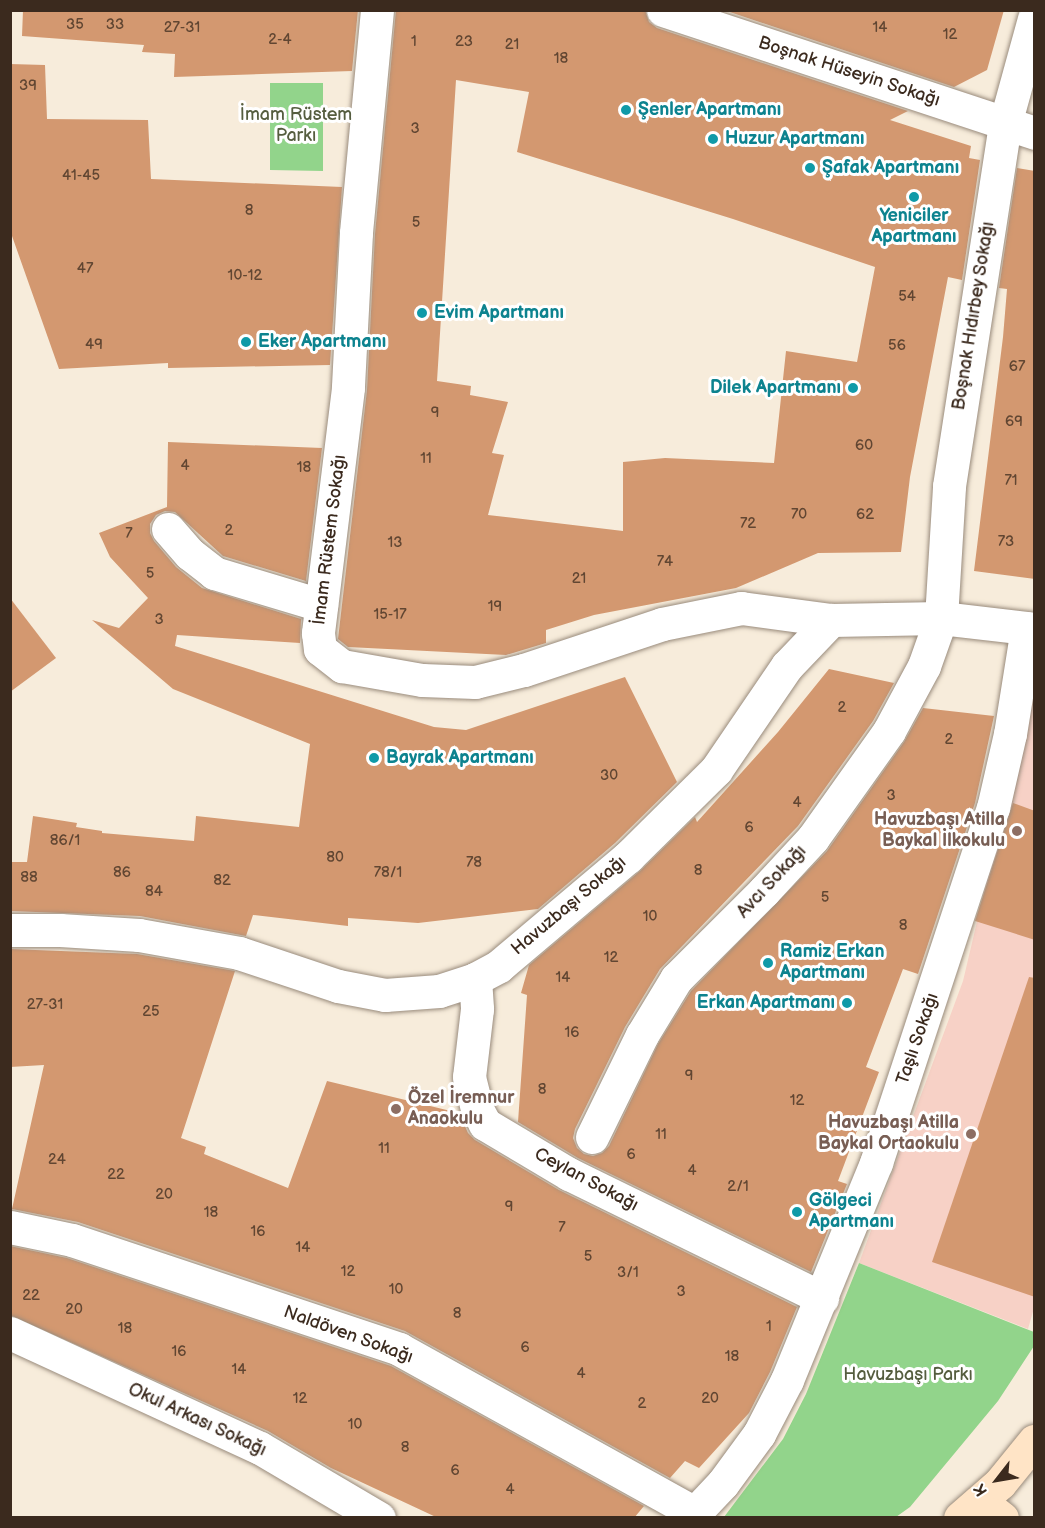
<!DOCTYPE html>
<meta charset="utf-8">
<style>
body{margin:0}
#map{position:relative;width:1045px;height:1528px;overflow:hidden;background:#f7ecdb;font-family:"Balsamiq Sans",sans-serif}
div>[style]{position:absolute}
.built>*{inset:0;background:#f7d1c6}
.green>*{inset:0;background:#92d48b}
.building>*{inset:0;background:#d39870}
.roads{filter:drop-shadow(0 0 2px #998b7c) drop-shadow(0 0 2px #998b7c)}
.pedestrian>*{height:33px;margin:-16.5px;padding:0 16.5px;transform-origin:16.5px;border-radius:16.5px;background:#fff}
.minor>*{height:33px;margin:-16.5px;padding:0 16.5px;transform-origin:16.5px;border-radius:16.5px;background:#fff}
.tertiary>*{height:33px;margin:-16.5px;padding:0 16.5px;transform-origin:16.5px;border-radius:16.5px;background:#fff}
.secondary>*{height:33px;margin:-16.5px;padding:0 16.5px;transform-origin:16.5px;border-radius:16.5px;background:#ffe4c6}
.dots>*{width:16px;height:16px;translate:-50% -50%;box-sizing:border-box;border:3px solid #fff;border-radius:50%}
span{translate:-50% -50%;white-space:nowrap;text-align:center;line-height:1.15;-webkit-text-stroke:6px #fff;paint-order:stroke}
.number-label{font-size:15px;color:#614632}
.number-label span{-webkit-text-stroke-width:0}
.street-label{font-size:18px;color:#3b2a1e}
.culture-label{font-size:18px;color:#0d838f;font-weight:700}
.left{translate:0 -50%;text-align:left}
.right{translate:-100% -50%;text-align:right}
.park-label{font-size:18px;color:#555d3f}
.education-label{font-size:18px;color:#785e54;font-weight:700}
.frame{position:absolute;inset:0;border:12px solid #3b2a1e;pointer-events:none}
.north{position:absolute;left:967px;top:1450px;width:60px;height:60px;-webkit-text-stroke:4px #fff;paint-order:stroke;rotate:239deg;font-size:16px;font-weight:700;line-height:24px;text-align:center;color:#3b2a1e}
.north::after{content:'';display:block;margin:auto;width:21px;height:27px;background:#3b2a1e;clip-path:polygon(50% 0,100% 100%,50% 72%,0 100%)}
</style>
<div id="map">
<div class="built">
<i style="clip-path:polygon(1034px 680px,1034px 1308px,1028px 1329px,859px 1263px,963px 981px)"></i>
</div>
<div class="green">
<i style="clip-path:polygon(270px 83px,323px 83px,323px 171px,270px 170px)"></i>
<i style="clip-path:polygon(859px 1263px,1034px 1332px,1034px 1346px,998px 1401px,910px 1507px,896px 1517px,724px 1517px,783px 1439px,806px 1394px)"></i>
</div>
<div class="building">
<i style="clip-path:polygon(23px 10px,358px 10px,352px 71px,174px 77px,175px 54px,142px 52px,144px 45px,22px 36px)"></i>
<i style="clip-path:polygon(evenodd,396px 10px,645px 10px,649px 22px,657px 28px,908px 111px,890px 120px,971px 146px,969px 158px,980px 160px,962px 280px,948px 277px,910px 477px,901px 552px,818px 553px,736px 588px,594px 615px,546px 630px,546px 643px,506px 655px,348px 647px,338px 639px,367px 390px,375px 234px,396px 10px,456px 80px,529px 92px,517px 152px,733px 219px,875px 267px,857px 362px,786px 351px,774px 463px,665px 458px,623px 462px,623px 531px,488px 515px,504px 455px,492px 453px,508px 402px,470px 395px,471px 386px,437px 381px,456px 80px)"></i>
<i style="clip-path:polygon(724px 10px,1004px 10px,987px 70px,954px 87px)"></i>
<i style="clip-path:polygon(10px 64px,45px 65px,47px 119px,148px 120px,151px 179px,342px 187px,330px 365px,168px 368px,168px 363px,59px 369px,12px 236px)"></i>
<i style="clip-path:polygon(1017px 168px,1035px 171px,1035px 579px,974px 571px,1003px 337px,1007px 289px,999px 288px)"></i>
<i style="clip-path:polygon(168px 442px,322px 448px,306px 581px,223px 556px,175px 512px,165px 511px,156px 515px,150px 524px,150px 533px,154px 541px,176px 567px,202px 588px,301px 619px,300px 643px,177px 635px,175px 646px,434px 727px,466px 730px,625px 677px,677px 782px,615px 843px,538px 909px,418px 923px,348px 918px,348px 926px,253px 915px,246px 936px,140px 916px,10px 911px,10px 862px,27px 862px,33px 816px,77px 823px,76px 827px,102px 831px,102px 833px,194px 841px,196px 816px,299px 827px,310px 744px,173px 689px,92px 620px,119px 628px,148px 598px,110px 557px,99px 533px,167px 507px)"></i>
<i style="clip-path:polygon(10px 598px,56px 658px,10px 692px)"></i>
<i style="clip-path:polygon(829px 669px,894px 683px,873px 721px,798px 826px,660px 969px,625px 1027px,575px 1129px,573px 1138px,577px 1148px,584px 1154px,593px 1156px,602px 1153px,609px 1146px,658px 1044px,691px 991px,827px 851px,904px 742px,923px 708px,994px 716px,975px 803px,918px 974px,903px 969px,866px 1067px,879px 1072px,838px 1181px,847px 1184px,811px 1272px,578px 1158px,518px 1122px,527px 995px,521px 993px,529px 965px,640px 871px,695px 817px,697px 822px,778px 732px)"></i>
<i style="clip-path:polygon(1013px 803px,1035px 811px,1035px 940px,975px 921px)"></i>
<i style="clip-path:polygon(10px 949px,137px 954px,235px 971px,181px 1138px,206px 1147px,204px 1154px,288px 1188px,327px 1081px,459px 1113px,468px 1133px,475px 1140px,559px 1190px,797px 1307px,770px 1372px,749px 1413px,699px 1468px,685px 1461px,670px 1478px,405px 1331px,78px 1222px,12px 1209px,44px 1065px,10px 1067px)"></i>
<i style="clip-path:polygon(1029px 977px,1035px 978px,1035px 1297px,932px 1262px)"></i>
<i style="clip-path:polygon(10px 1246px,67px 1258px,391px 1366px,644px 1506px,634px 1518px,438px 1518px,331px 1468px,268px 1431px,10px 1315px)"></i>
</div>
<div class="roads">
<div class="pedestrian">
<i style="left:168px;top:529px;width:33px;rotate:49deg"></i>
<i style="left:190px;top:554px;width:31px;rotate:38deg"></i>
<i style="left:214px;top:573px;width:112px;rotate:16.7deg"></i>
</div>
<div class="minor">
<i style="left:377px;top:10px;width:224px;rotate:95.4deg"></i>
<i style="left:356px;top:233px;width:155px;rotate:93deg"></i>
<i style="left:348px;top:388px;width:247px;rotate:97deg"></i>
<i style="left:318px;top:633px;width:16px;rotate:83deg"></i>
<i style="left:320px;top:649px;width:28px;rotate:38deg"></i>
<i style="left:342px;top:666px;width:81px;rotate:9.9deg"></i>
<i style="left:422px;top:680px;width:53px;rotate:2.2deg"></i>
<i style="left:475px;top:682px;width:50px;rotate:-13.8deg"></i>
<i style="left:524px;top:670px;width:145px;rotate:-18.4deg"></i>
<i style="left:662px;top:624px;width:81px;rotate:-11.4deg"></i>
<i style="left:741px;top:608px;width:91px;rotate:7.6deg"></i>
<i style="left:663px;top:10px;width:391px;rotate:18.3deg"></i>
<i style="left:475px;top:979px;width:30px;rotate:86deg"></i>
<i style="left:477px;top:1009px;width:68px;rotate:96.7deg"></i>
<i style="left:469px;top:1077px;width:33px;rotate:76deg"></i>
<i style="left:477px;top:1109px;width:17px;rotate:62deg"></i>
<i style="left:485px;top:1124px;width:98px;rotate:30.8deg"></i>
<i style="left:569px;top:1174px;width:282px;rotate:26.1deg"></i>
<i style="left:592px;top:1137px;width:114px;rotate:-63.9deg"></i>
<i style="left:642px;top:1035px;width:66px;rotate:-58.7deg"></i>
<i style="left:676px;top:979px;width:124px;rotate:-45deg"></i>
<i style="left:764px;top:891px;width:72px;rotate:-47.2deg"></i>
<i style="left:813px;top:838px;width:131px;rotate:-54.6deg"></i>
<i style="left:889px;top:731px;width:74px;rotate:-61.7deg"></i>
<i style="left:924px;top:666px;width:51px;rotate:-70.5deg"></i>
<i style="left:941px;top:618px;width:132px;rotate:-86.5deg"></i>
<i style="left:949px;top:486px;width:366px;rotate:-81.2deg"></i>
<i style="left:1005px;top:124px;width:109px;rotate:-74.6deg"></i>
<i style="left:10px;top:1227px;width:63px;rotate:11.8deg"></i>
<i style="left:72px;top:1240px;width:345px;rotate:18.4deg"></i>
<i style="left:399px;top:1349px;width:338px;rotate:29deg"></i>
<i style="left:10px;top:1333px;width:275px;rotate:24.7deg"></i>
<i style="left:260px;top:1448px;width:138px;rotate:30.5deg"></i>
<i style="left:690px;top:1518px;width:48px;rotate:-46.7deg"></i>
<i style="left:723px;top:1483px;width:61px;rotate:-53.7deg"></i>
<i style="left:759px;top:1434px;width:61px;rotate:-62.6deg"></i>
<i style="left:787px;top:1380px;width:235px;rotate:-67.7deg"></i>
<i style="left:876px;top:1163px;width:374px;rotate:-71.8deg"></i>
<i style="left:993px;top:808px;width:76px;rotate:-77.1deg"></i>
<i style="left:1010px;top:734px;width:107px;rotate:-80.9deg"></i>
</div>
<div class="tertiary">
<i style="left:10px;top:930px;width:50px"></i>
<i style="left:60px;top:930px;width:79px;rotate:3.6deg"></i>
<i style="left:139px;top:935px;width:102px;rotate:10.2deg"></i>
<i style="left:239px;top:953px;width:104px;rotate:18.4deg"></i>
<i style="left:338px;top:986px;width:48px;rotate:10.8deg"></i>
<i style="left:385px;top:995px;width:54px;rotate:-4.2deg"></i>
<i style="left:439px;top:991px;width:38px;rotate:-18deg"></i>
<i style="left:475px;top:979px;width:27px;rotate:-28deg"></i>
<i style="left:499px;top:966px;width:169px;rotate:-40.2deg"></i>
<i style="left:628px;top:857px;width:124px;rotate:-44.7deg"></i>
<i style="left:716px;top:770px;width:126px;rotate:-55.7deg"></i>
<i style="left:787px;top:666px;width:64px;rotate:-46.3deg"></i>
<i style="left:831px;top:620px;width:110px;rotate:-1deg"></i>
<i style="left:941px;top:618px;width:94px;rotate:6.7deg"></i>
</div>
<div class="secondary">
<i style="left:980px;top:1501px;width:28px;rotate:38deg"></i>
<i style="left:960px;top:1518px;width:53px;rotate:-41.2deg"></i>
<i style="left:1000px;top:1483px;width:54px;rotate:-51deg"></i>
</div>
</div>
<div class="dots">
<i style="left:626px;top:110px;background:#0f9aa8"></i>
<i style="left:713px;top:139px;background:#0f9aa8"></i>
<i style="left:810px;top:168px;background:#0f9aa8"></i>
<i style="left:914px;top:197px;background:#0f9aa8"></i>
<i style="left:422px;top:313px;background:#0f9aa8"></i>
<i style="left:246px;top:342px;background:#0f9aa8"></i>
<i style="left:853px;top:388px;background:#0f9aa8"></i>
<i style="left:374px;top:758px;background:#0f9aa8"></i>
<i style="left:1017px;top:831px;background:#8d6e63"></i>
<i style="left:768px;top:963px;background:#0f9aa8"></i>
<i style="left:847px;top:1003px;background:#0f9aa8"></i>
<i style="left:396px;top:1109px;background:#8d6e63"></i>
<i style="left:971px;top:1134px;background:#8d6e63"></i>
<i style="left:797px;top:1212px;background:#0f9aa8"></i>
</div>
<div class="number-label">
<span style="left:75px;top:25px">35</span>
<span style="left:115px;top:25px">33</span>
<span style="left:182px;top:28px">27-31</span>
<span style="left:880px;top:28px">14</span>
<span style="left:950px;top:35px">12</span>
<span style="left:280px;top:40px">2-4</span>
<span style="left:414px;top:42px">1</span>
<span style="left:464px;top:42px">23</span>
<span style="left:512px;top:45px">21</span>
<span style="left:561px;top:59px">18</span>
<span style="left:28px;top:86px">39</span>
<span style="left:415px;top:129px">3</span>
<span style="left:81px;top:176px">41-45</span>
<span style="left:249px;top:211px">8</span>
<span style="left:416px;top:223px">5</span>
<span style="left:85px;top:269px">47</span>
<span style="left:245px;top:276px">10-12</span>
<span style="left:907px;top:297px">54</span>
<span style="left:94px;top:345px">49</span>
<span style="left:897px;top:346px">56</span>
<span style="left:1017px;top:367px">67</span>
<span style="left:435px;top:413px">9</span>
<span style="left:1014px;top:422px">69</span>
<span style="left:864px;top:446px">60</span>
<span style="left:426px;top:459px">11</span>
<span style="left:185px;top:466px">4</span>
<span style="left:304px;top:468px">18</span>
<span style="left:1011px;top:481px">71</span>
<span style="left:799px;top:515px">70</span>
<span style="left:865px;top:515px">62</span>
<span style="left:748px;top:524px">72</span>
<span style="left:229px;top:531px">2</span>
<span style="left:129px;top:534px">7</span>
<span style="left:1006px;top:542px">73</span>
<span style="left:395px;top:543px">13</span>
<span style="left:665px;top:562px">74</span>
<span style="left:150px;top:574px">5</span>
<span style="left:579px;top:579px">21</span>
<span style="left:495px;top:607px">19</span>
<span style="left:390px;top:615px">15-17</span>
<span style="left:159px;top:620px">3</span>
<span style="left:842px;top:708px">2</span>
<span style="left:949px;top:740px">2</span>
<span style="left:609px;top:776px">30</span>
<span style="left:891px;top:796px">3</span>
<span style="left:797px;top:803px">4</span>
<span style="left:749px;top:828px">6</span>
<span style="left:65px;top:841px">86/1</span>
<span style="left:335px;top:858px">80</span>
<span style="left:474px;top:863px">78</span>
<span style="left:698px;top:871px">8</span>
<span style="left:122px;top:873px">86</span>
<span style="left:388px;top:873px">78/1</span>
<span style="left:29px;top:878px">88</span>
<span style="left:222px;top:881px">82</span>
<span style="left:154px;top:892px">84</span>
<span style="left:825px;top:898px">5</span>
<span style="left:650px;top:917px">10</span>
<span style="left:903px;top:926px">8</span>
<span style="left:611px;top:958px">12</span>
<span style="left:563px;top:978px">14</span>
<span style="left:45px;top:1005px">27-31</span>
<span style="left:151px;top:1012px">25</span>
<span style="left:572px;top:1033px">16</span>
<span style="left:689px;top:1076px">9</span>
<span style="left:542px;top:1090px">8</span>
<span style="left:797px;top:1101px">12</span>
<span style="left:661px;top:1135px">11</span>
<span style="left:384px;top:1149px">11</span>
<span style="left:631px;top:1155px">6</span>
<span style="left:57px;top:1160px">24</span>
<span style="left:692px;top:1171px">4</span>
<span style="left:116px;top:1175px">22</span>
<span style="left:738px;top:1187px">2/1</span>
<span style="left:164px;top:1195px">20</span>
<span style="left:509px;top:1207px">9</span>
<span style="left:211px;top:1213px">18</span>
<span style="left:562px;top:1228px">7</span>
<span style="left:258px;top:1232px">16</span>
<span style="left:303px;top:1248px">14</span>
<span style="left:588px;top:1257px">5</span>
<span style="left:348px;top:1272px">12</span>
<span style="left:628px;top:1273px">3/1</span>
<span style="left:396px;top:1290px">10</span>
<span style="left:681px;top:1292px">3</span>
<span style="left:31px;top:1296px">22</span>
<span style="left:74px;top:1310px">20</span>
<span style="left:457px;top:1314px">8</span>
<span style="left:769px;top:1327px">1</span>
<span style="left:125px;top:1329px">18</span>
<span style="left:525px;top:1348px">6</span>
<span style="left:179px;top:1352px">16</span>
<span style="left:732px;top:1357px">18</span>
<span style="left:239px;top:1370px">14</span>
<span style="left:581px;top:1374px">4</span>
<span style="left:300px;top:1399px">12</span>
<span style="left:710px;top:1399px">20</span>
<span style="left:642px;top:1404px">2</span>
<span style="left:355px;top:1425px">10</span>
<span style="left:405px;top:1448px">8</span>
<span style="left:455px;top:1471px">6</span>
<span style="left:510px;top:1490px">4</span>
</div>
<div class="street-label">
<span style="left:849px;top:72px;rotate:18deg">Boşnak Hüseyin Sokağı</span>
<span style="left:974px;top:316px;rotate:-81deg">Boşnak Hıdırbey Sokağı</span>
<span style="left:330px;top:540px;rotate:-83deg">İmam Rüstem Sokağı</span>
<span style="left:772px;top:882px;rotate:-47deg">Avcı Sokağı</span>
<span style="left:569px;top:906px;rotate:-40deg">Havuzbaşı Sokağı</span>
<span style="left:918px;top:1039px;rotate:-71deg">Taşlı Sokağı</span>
<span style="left:586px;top:1180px;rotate:28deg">Ceylan Sokağı</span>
<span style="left:348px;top:1335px;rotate:20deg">Naldöven Sokağı</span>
<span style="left:197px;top:1420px;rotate:25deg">Okul Arkası Sokağı</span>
</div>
<div class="culture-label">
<span class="left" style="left:638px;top:110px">Şenler Apartmanı</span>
<span class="left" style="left:725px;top:139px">Huzur Apartmanı</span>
<span class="left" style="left:822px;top:168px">Şafak Apartmanı</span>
<span style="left:914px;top:227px">Yeniciler<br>Apartmanı</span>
<span class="left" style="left:434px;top:313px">Evim Apartmanı</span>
<span class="left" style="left:258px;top:342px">Eker Apartmanı</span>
<span class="right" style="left:841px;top:388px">Dilek Apartmanı</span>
<span class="left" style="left:386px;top:758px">Bayrak Apartmanı</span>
<span class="left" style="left:780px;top:963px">Ramiz Erkan<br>Apartmanı</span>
<span class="right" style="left:835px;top:1003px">Erkan Apartmanı</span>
<span class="left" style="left:809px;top:1212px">Gölgeci<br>Apartmanı</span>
</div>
<div class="park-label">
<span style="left:296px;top:126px">İmam Rüstem<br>Parkı</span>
<span style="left:908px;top:1375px">Havuzbaşı Parkı</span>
</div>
<div class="education-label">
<span class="right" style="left:1005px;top:831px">Havuzbaşı Atilla<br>Baykal İlkokulu</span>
<span class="left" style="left:408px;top:1109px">Özel İremnur<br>Anaokulu</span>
<span class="right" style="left:959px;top:1134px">Havuzbaşı Atilla<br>Baykal Ortaokulu</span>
</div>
<div class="frame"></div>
<div class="north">K</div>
</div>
